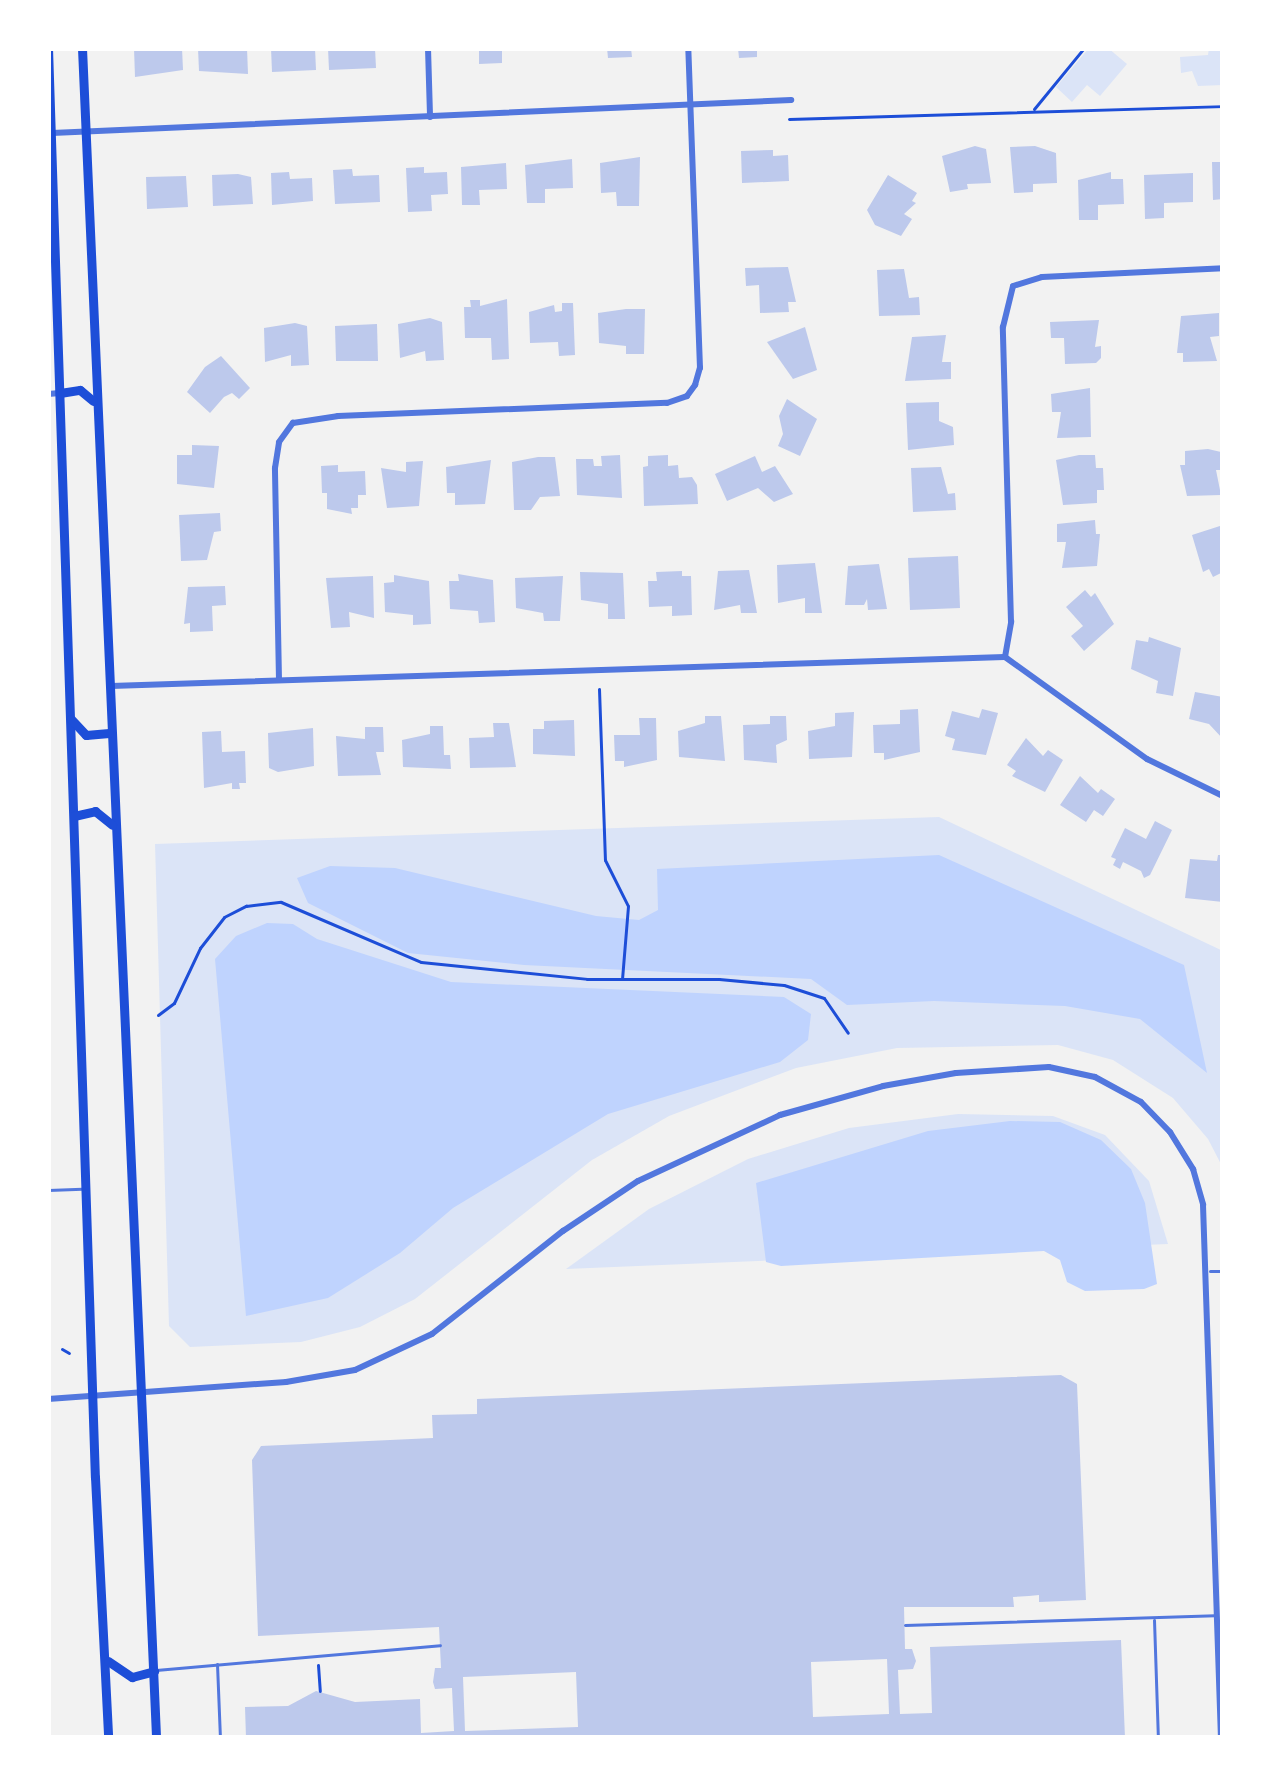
<!DOCTYPE html>
<style>
body{margin:0}
#map{position:relative;width:1271px;height:1786px;overflow:hidden;background:#f2f2f2;font-family:"IBM Plex Serif",serif}
div>[style]{position:absolute}
.green>*{inset:0;background:#dbe4f7}
.water>*{inset:0;background:#bfd3fe}
.building>*{inset:0;background:#bdc9ec}
.path>*{height:3px;margin:-1.5px;padding:0 1.5px;transform-origin:1.5px;border-radius:1.5px;background:#1d4ed8}
.service>*{height:3px;margin:-1.5px;padding:0 1.5px;transform-origin:1.5px;border-radius:1.5px;background:#5277de}
.minor>*{height:6px;margin:-3px;padding:0 3px;transform-origin:3px;border-radius:3px;background:#5277de}
.secondary>*{height:9px;margin:-4.5px;padding:0 4.5px;transform-origin:4.5px;border-radius:4.5px;background:#1d4ed8}
span{translate:-50% -50%;white-space:nowrap;text-align:center;line-height:1.15;-webkit-text-stroke:10px #fff;paint-order:stroke}
.frame{position:absolute;inset:0;border:51px solid #fff;pointer-events:none}
</style>
<div id="map">
<div class="green">
<i style="clip-path:polygon(1089px 48px,1108px 48px,1127px 64px,1100px 96px,1087px 85px,1072px 102px,1056px 87px)"></i>
<i style="clip-path:polygon(1209px 48px,1223px 48px,1223px 85px,1198px 86px,1192px 71px,1181px 73px,1180px 57px,1208px 55px)"></i>
<i style="clip-path:polygon(939px 817px,1223px 951px,1223px 1168px,1208px 1139px,1173px 1098px,1113px 1060px,1058px 1045px,897px 1048px,796px 1068px,669px 1116px,592px 1160px,415px 1299px,360px 1327px,301px 1342px,190px 1347px,169px 1326px,155px 844px)"></i>
<i style="clip-path:polygon(958px 1114px,1053px 1116px,1105px 1135px,1149px 1181px,1168px 1244px,566px 1269px,649px 1209px,748px 1159px,849px 1128px)"></i>
</div>
<div class="water">
<i style="clip-path:polygon(939px 855px,1184px 965px,1207px 1073px,1140px 1019px,1065px 1006px,934px 1001px,847px 1005px,811px 979px,524px 965px,408px 953px,308px 903px,297px 878px,330px 866px,395px 868px,596px 916px,639px 920px,658px 910px,657px 869px)"></i>
<i style="clip-path:polygon(267px 923px,293px 924px,317px 939px,451px 982px,784px 997px,811px 1014px,808px 1040px,780px 1062px,608px 1114px,453px 1208px,400px 1253px,328px 1298px,246px 1316px,215px 959px,236px 936px)"></i>
<i style="clip-path:polygon(1010px 1121px,1060px 1122px,1101px 1140px,1131px 1169px,1145px 1203px,1157px 1284px,1144px 1289px,1085px 1291px,1067px 1282px,1060px 1260px,1044px 1251px,781px 1266px,766px 1262px,756px 1183px,928px 1131px)"></i>
</div>
<div class="building">
<i style="clip-path:polygon(134px 48px,182px 48px,183px 70px,135px 77px)"></i>
<i style="clip-path:polygon(198px 48px,247px 48px,248px 74px,199px 71px)"></i>
<i style="clip-path:polygon(271px 48px,315px 48px,316px 70px,272px 72px)"></i>
<i style="clip-path:polygon(328px 48px,375px 48px,376px 68px,329px 70px)"></i>
<i style="clip-path:polygon(479px 48px,502px 48px,502px 63px,479px 64px)"></i>
<i style="clip-path:polygon(607px 48px,631px 48px,632px 57px,608px 58px)"></i>
<i style="clip-path:polygon(738px 48px,757px 48px,757px 57px,739px 58px)"></i>
<i style="clip-path:polygon(975px 146px,986px 149px,991px 183px,967px 184px,968px 189px,950px 192px,942px 156px)"></i>
<i style="clip-path:polygon(1035px 146px,1056px 153px,1057px 183px,1033px 184px,1033px 192px,1014px 193px,1010px 147px)"></i>
<i style="clip-path:polygon(773px 150px,773px 156px,788px 155px,789px 181px,742px 183px,741px 151px)"></i>
<i style="clip-path:polygon(640px 157px,639px 206px,617px 206px,616px 192px,601px 193px,600px 163px)"></i>
<i style="clip-path:polygon(572px 159px,573px 188px,545px 189px,545px 203px,527px 203px,525px 165px)"></i>
<i style="clip-path:polygon(1212px 162px,1223px 162px,1223px 199px,1213px 200px)"></i>
<i style="clip-path:polygon(506px 163px,507px 189px,479px 190px,480px 205px,462px 205px,461px 167px)"></i>
<i style="clip-path:polygon(424px 167px,424px 173px,447px 172px,448px 194px,431px 195px,432px 211px,408px 212px,406px 168px)"></i>
<i style="clip-path:polygon(352px 169px,353px 176px,379px 175px,380px 202px,335px 204px,333px 170px)"></i>
<i style="clip-path:polygon(289px 172px,290px 179px,312px 178px,313px 201px,272px 205px,271px 173px)"></i>
<i style="clip-path:polygon(1111px 172px,1111px 179px,1123px 179px,1124px 204px,1098px 205px,1098px 220px,1079px 220px,1078px 180px)"></i>
<i style="clip-path:polygon(1193px 173px,1193px 202px,1164px 203px,1164px 218px,1145px 219px,1144px 175px)"></i>
<i style="clip-path:polygon(238px 174px,251px 177px,253px 204px,213px 206px,212px 175px)"></i>
<i style="clip-path:polygon(888px 175px,917px 193px,912px 201px,916px 203px,904px 214px,912px 219px,901px 236px,875px 225px,867px 210px)"></i>
<i style="clip-path:polygon(186px 176px,188px 207px,147px 209px,146px 177px)"></i>
<i style="clip-path:polygon(788px 267px,796px 302px,788px 302px,789px 312px,760px 313px,759px 285px,746px 286px,745px 268px)"></i>
<i style="clip-path:polygon(904px 269px,909px 298px,919px 297px,920px 315px,879px 316px,877px 270px)"></i>
<i style="clip-path:polygon(507px 299px,509px 359px,492px 360px,491px 338px,465px 338px,464px 307px,471px 307px,470px 300px,480px 300px,480px 306px)"></i>
<i style="clip-path:polygon(562px 303px,573px 303px,575px 355px,559px 356px,558px 342px,530px 343px,529px 312px,554px 305px,555px 312px,562px 311px)"></i>
<i style="clip-path:polygon(626px 309px,645px 309px,644px 354px,626px 354px,626px 346px,599px 343px,598px 313px)"></i>
<i style="clip-path:polygon(1219px 313px,1219px 336px,1210px 337px,1217px 361px,1183px 362px,1183px 353px,1177px 353px,1181px 316px)"></i>
<i style="clip-path:polygon(430px 318px,442px 322px,444px 360px,426px 361px,425px 351px,400px 358px,398px 324px)"></i>
<i style="clip-path:polygon(1099px 320px,1095px 347px,1101px 346px,1101px 358px,1096px 363px,1065px 364px,1064px 338px,1051px 338px,1050px 322px)"></i>
<i style="clip-path:polygon(295px 323px,307px 326px,309px 365px,291px 366px,291px 355px,265px 362px,264px 328px)"></i>
<i style="clip-path:polygon(377px 324px,378px 361px,336px 361px,335px 326px)"></i>
<i style="clip-path:polygon(805px 327px,817px 370px,793px 379px,767px 342px)"></i>
<i style="clip-path:polygon(946px 335px,942px 362px,951px 362px,951px 379px,905px 381px,912px 337px)"></i>
<i style="clip-path:polygon(221px 356px,250px 388px,239px 399px,232px 393px,224px 397px,210px 413px,187px 392px,205px 367px)"></i>
<i style="clip-path:polygon(1090px 388px,1091px 437px,1057px 438px,1061px 412px,1052px 412px,1051px 394px)"></i>
<i style="clip-path:polygon(787px 399px,817px 419px,800px 456px,778px 446px,783px 434px,779px 416px)"></i>
<i style="clip-path:polygon(939px 402px,939px 421px,953px 427px,954px 445px,908px 450px,906px 403px)"></i>
<i style="clip-path:polygon(192px 445px,219px 446px,214px 488px,177px 484px,177px 455px,192px 455px)"></i>
<i style="clip-path:polygon(1208px 449px,1221px 452px,1222px 470px,1216px 470px,1221px 495px,1187px 496px,1180px 465px,1185px 465px,1185px 451px)"></i>
<i style="clip-path:polygon(620px 455px,622px 498px,577px 495px,576px 459px,593px 459px,594px 466px,602px 466px,601px 456px)"></i>
<i style="clip-path:polygon(668px 455px,668px 466px,678px 465px,679px 478px,692px 477px,697px 485px,698px 504px,644px 506px,643px 467px,648px 466px,648px 456px)"></i>
<i style="clip-path:polygon(1079px 455px,1095px 455px,1096px 468px,1103px 468px,1104px 490px,1097px 490px,1097px 503px,1063px 505px,1056px 460px)"></i>
<i style="clip-path:polygon(755px 456px,762px 472px,775px 466px,793px 494px,774px 502px,758px 488px,727px 501px,715px 474px)"></i>
<i style="clip-path:polygon(538px 457px,555px 457px,560px 496px,540px 497px,531px 510px,514px 510px,512px 462px)"></i>
<i style="clip-path:polygon(491px 460px,485px 504px,455px 505px,455px 493px,447px 493px,446px 467px)"></i>
<i style="clip-path:polygon(423px 461px,419px 506px,387px 508px,381px 468px,406px 472px,406px 462px)"></i>
<i style="clip-path:polygon(338px 465px,338px 472px,365px 471px,366px 495px,358px 495px,358px 508px,351px 508px,352px 514px,327px 509px,327px 493px,322px 493px,321px 466px)"></i>
<i style="clip-path:polygon(941px 467px,948px 494px,955px 493px,956px 510px,913px 512px,911px 468px)"></i>
<i style="clip-path:polygon(220px 513px,221px 531px,214px 532px,207px 560px,181px 561px,179px 515px)"></i>
<i style="clip-path:polygon(1095px 520px,1096px 534px,1100px 534px,1097px 566px,1062px 568px,1066px 542px,1057px 542px,1057px 524px)"></i>
<i style="clip-path:polygon(1223px 525px,1223px 572px,1213px 577px,1209px 569px,1203px 572px,1192px 535px)"></i>
<i style="clip-path:polygon(958px 556px,960px 608px,910px 610px,908px 558px)"></i>
<i style="clip-path:polygon(815px 563px,822px 613px,805px 613px,805px 598px,778px 603px,777px 565px)"></i>
<i style="clip-path:polygon(879px 564px,887px 609px,868px 610px,867px 599px,864px 605px,845px 605px,848px 566px)"></i>
<i style="clip-path:polygon(749px 570px,757px 613px,741px 613px,740px 605px,714px 610px,718px 571px)"></i>
<i style="clip-path:polygon(682px 571px,682px 576px,691px 576px,692px 615px,672px 616px,672px 606px,649px 607px,648px 581px,657px 581px,656px 572px)"></i>
<i style="clip-path:polygon(580px 572px,623px 573px,625px 619px,608px 619px,608px 604px,581px 600px)"></i>
<i style="clip-path:polygon(458px 574px,493px 580px,495px 622px,479px 623px,478px 611px,450px 609px,449px 581px,459px 581px)"></i>
<i style="clip-path:polygon(394px 575px,429px 581px,431px 624px,413px 625px,413px 615px,385px 612px,384px 583px,394px 582px)"></i>
<i style="clip-path:polygon(373px 576px,374px 618px,349px 612px,350px 627px,331px 628px,326px 578px)"></i>
<i style="clip-path:polygon(563px 576px,560px 621px,544px 621px,543px 613px,516px 608px,515px 578px)"></i>
<i style="clip-path:polygon(225px 586px,226px 605px,212px 606px,213px 631px,190px 632px,190px 623px,184px 624px,188px 587px)"></i>
<i style="clip-path:polygon(1085px 590px,1091px 597px,1095px 593px,1114px 624px,1084px 651px,1071px 636px,1083px 626px,1066px 607px)"></i>
<i style="clip-path:polygon(1149px 637px,1181px 648px,1173px 696px,1156px 693px,1158px 681px,1131px 669px,1136px 640px,1148px 642px)"></i>
<i style="clip-path:polygon(1195px 692px,1223px 697px,1223px 739px,1209px 724px,1189px 719px)"></i>
<i style="clip-path:polygon(918px 709px,920px 752px,884px 760px,884px 753px,874px 753px,873px 725px,900px 724px,900px 710px)"></i>
<i style="clip-path:polygon(982px 709px,998px 713px,986px 755px,952px 750px,955px 739px,945px 736px,952px 711px,979px 718px)"></i>
<i style="clip-path:polygon(854px 712px,852px 757px,809px 759px,808px 731px,835px 726px,835px 713px)"></i>
<i style="clip-path:polygon(705px 716px,721px 716px,725px 761px,679px 757px,678px 731px,705px 723px)"></i>
<i style="clip-path:polygon(770px 716px,786px 716px,787px 740px,776px 745px,777px 763px,744px 760px,743px 725px,770px 724px)"></i>
<i style="clip-path:polygon(639px 718px,656px 718px,657px 760px,624px 767px,624px 761px,615px 761px,614px 735px,640px 735px)"></i>
<i style="clip-path:polygon(574px 720px,575px 756px,533px 754px,533px 729px,544px 729px,544px 721px)"></i>
<i style="clip-path:polygon(493px 723px,509px 723px,516px 767px,470px 768px,469px 738px,494px 737px)"></i>
<i style="clip-path:polygon(430px 726px,443px 726px,444px 755px,450px 755px,451px 769px,403px 767px,402px 740px,430px 734px)"></i>
<i style="clip-path:polygon(365px 727px,383px 727px,384px 752px,376px 752px,381px 775px,338px 776px,336px 736px,365px 739px)"></i>
<i style="clip-path:polygon(313px 728px,314px 766px,278px 772px,269px 768px,268px 733px)"></i>
<i style="clip-path:polygon(221px 731px,222px 752px,245px 751px,246px 783px,239px 783px,240px 789px,232px 789px,232px 783px,204px 788px,202px 732px)"></i>
<i style="clip-path:polygon(1026px 738px,1043px 756px,1048px 750px,1063px 760px,1045px 792px,1012px 776px,1016px 771px,1007px 765px)"></i>
<i style="clip-path:polygon(1080px 776px,1098px 793px,1101px 789px,1115px 799px,1103px 816px,1094px 810px,1086px 822px,1060px 805px)"></i>
<i style="clip-path:polygon(1155px 821px,1172px 830px,1150px 875px,1144px 878px,1141px 871px,1123px 862px,1120px 869px,1113px 865px,1116px 859px,1111px 857px,1125px 828px,1146px 839px)"></i>
<i style="clip-path:polygon(1218px 855px,1223px 855px,1223px 902px,1185px 898px,1190px 859px,1217px 861px)"></i>
<i style="clip-path:polygon(evenodd,1061px 1375px,1077px 1384px,1086px 1600px,1039px 1602px,1039px 1595px,1029px 1596px,1013px 1597px,1014px 1607px,904px 1607px,905px 1649px,912px 1649px,916px 1661px,913px 1669px,898px 1670px,900px 1714px,932px 1713px,930px 1647px,1121px 1640px,1125px 1738px,246px 1738px,245px 1707px,288px 1706px,316px 1691px,355px 1702px,420px 1699px,421px 1733px,454px 1731px,452px 1688px,435px 1689px,433px 1682px,435px 1668px,441px 1668px,439px 1627px,258px 1636px,252px 1460px,261px 1446px,433px 1438px,432px 1415px,477px 1414px,477px 1399px,1061px 1375px,887px 1659px,889px 1714px,813px 1717px,811px 1662px,887px 1659px,1061px 1375px,576px 1672px,578px 1727px,465px 1731px,463px 1677px,576px 1672px)"></i>
</div>
<div class="path">
<i style="left:1034px;top:109px;width:79px;rotate:-50.7deg"></i>
<i style="left:789px;top:119px;width:434px;rotate:-1.7deg"></i>
<i style="left:599px;top:689px;width:171px;rotate:88deg"></i>
<i style="left:605px;top:860px;width:51px;rotate:63.4deg"></i>
<i style="left:628px;top:906px;width:73px;rotate:94.7deg"></i>
<i style="left:158px;top:1015px;width:20px;rotate:-37deg"></i>
<i style="left:174px;top:1003px;width:61px;rotate:-64.7deg"></i>
<i style="left:200px;top:948px;width:39px;rotate:-52deg"></i>
<i style="left:224px;top:917px;width:25px;rotate:-27deg"></i>
<i style="left:246px;top:906px;width:35px;rotate:-7deg"></i>
<i style="left:281px;top:902px;width:152px;rotate:23.2deg"></i>
<i style="left:421px;top:962px;width:167px;rotate:5.8deg"></i>
<i style="left:587px;top:979px;width:132px"></i>
<i style="left:719px;top:979px;width:65px;rotate:5.3deg"></i>
<i style="left:784px;top:985px;width:42px;rotate:18deg"></i>
<i style="left:824px;top:998px;width:42px;rotate:55.6deg"></i>
<i style="left:62px;top:1349px;width:8px;rotate:30deg"></i>
<i style="left:318px;top:1665px;width:26px;rotate:86deg"></i>
</div>
<div class="service">
<i style="left:48px;top:1190px;width:34px;rotate:-2deg"></i>
<i style="left:1210px;top:1271px;width:13px"></i>
<i style="left:1154px;top:1620px;width:118px;rotate:88.1deg"></i>
<i style="left:905px;top:1625px;width:310px;rotate:-1.8deg"></i>
<i style="left:217px;top:1664px;width:74px;rotate:87.7deg"></i>
<i style="left:156px;top:1670px;width:285px;rotate:-5deg"></i>
</div>
<div class="minor">
<i style="left:428px;top:48px;width:69px;rotate:88.3deg"></i>
<i style="left:52px;top:133px;width:740px;rotate:-2.56deg"></i>
<i style="left:48px;top:394px;width:12px;rotate:-5deg"></i>
<i style="left:1005px;top:657px;width:36px;rotate:-80deg"></i>
<i style="left:1011px;top:622px;width:295px;rotate:-91.6deg"></i>
<i style="left:1003px;top:327px;width:42px;rotate:-76.3deg"></i>
<i style="left:1013px;top:286px;width:30px;rotate:-17deg"></i>
<i style="left:1042px;top:277px;width:181px;rotate:-2.8deg"></i>
<i style="left:279px;top:680px;width:212px;rotate:-91.1deg"></i>
<i style="left:275px;top:468px;width:26px;rotate:-81deg"></i>
<i style="left:279px;top:442px;width:24px;rotate:-54deg"></i>
<i style="left:293px;top:423px;width:46px;rotate:-8.8deg"></i>
<i style="left:338px;top:416px;width:329px;rotate:-2.3deg"></i>
<i style="left:667px;top:403px;width:21px;rotate:-19deg"></i>
<i style="left:687px;top:396px;width:14px;rotate:-54deg"></i>
<i style="left:695px;top:385px;width:18px;rotate:-74deg"></i>
<i style="left:700px;top:368px;width:320px;rotate:-92.1deg"></i>
<i style="left:111px;top:686px;width:894px;rotate:-1.86deg"></i>
<i style="left:1005px;top:657px;width:175px;rotate:35.7deg"></i>
<i style="left:1147px;top:759px;width:85px;rotate:26deg"></i>
<i style="left:48px;top:1399px;width:239px;rotate:-4.1deg"></i>
<i style="left:286px;top:1382px;width:70px;rotate:-9.9deg"></i>
<i style="left:355px;top:1370px;width:85px;rotate:-25.1deg"></i>
<i style="left:432px;top:1334px;width:167px;rotate:-38.2deg"></i>
<i style="left:563px;top:1231px;width:90px;rotate:-33.7deg"></i>
<i style="left:638px;top:1181px;width:157px;rotate:-24.9deg"></i>
<i style="left:780px;top:1115px;width:107px;rotate:-15.7deg"></i>
<i style="left:883px;top:1086px;width:74px;rotate:-10.1deg"></i>
<i style="left:956px;top:1073px;width:93px;rotate:-3.7deg"></i>
<i style="left:1049px;top:1067px;width:47px;rotate:12.3deg"></i>
<i style="left:1095px;top:1077px;width:52px;rotate:28.5deg"></i>
<i style="left:1141px;top:1102px;width:42px;rotate:46deg"></i>
<i style="left:1170px;top:1132px;width:44px;rotate:58.1deg"></i>
<i style="left:1193px;top:1169px;width:37px;rotate:74deg"></i>
<i style="left:1203px;top:1205px;width:533px;rotate:88.07deg"></i>
</div>
<div class="secondary">
<i style="left:48px;top:48px;width:1430px;rotate:88.12deg"></i>
<i style="left:95px;top:1477px;width:261px;rotate:87.1deg"></i>
<i style="left:82px;top:48px;width:1692px;rotate:87.49deg"></i>
<i style="left:60px;top:393px;width:20px;rotate:-9deg"></i>
<i style="left:80px;top:390px;width:17px;rotate:40deg"></i>
<i style="left:71px;top:719px;width:22px;rotate:47deg"></i>
<i style="left:86px;top:735px;width:23px;rotate:-5deg"></i>
<i style="left:74px;top:816px;width:22px;rotate:-13deg"></i>
<i style="left:95px;top:811px;width:22px;rotate:39deg"></i>
<i style="left:108px;top:1661px;width:29px;rotate:34deg"></i>
<i style="left:132px;top:1677px;width:23px;rotate:-15deg"></i>
</div>
<div class="frame"></div>
</div>
